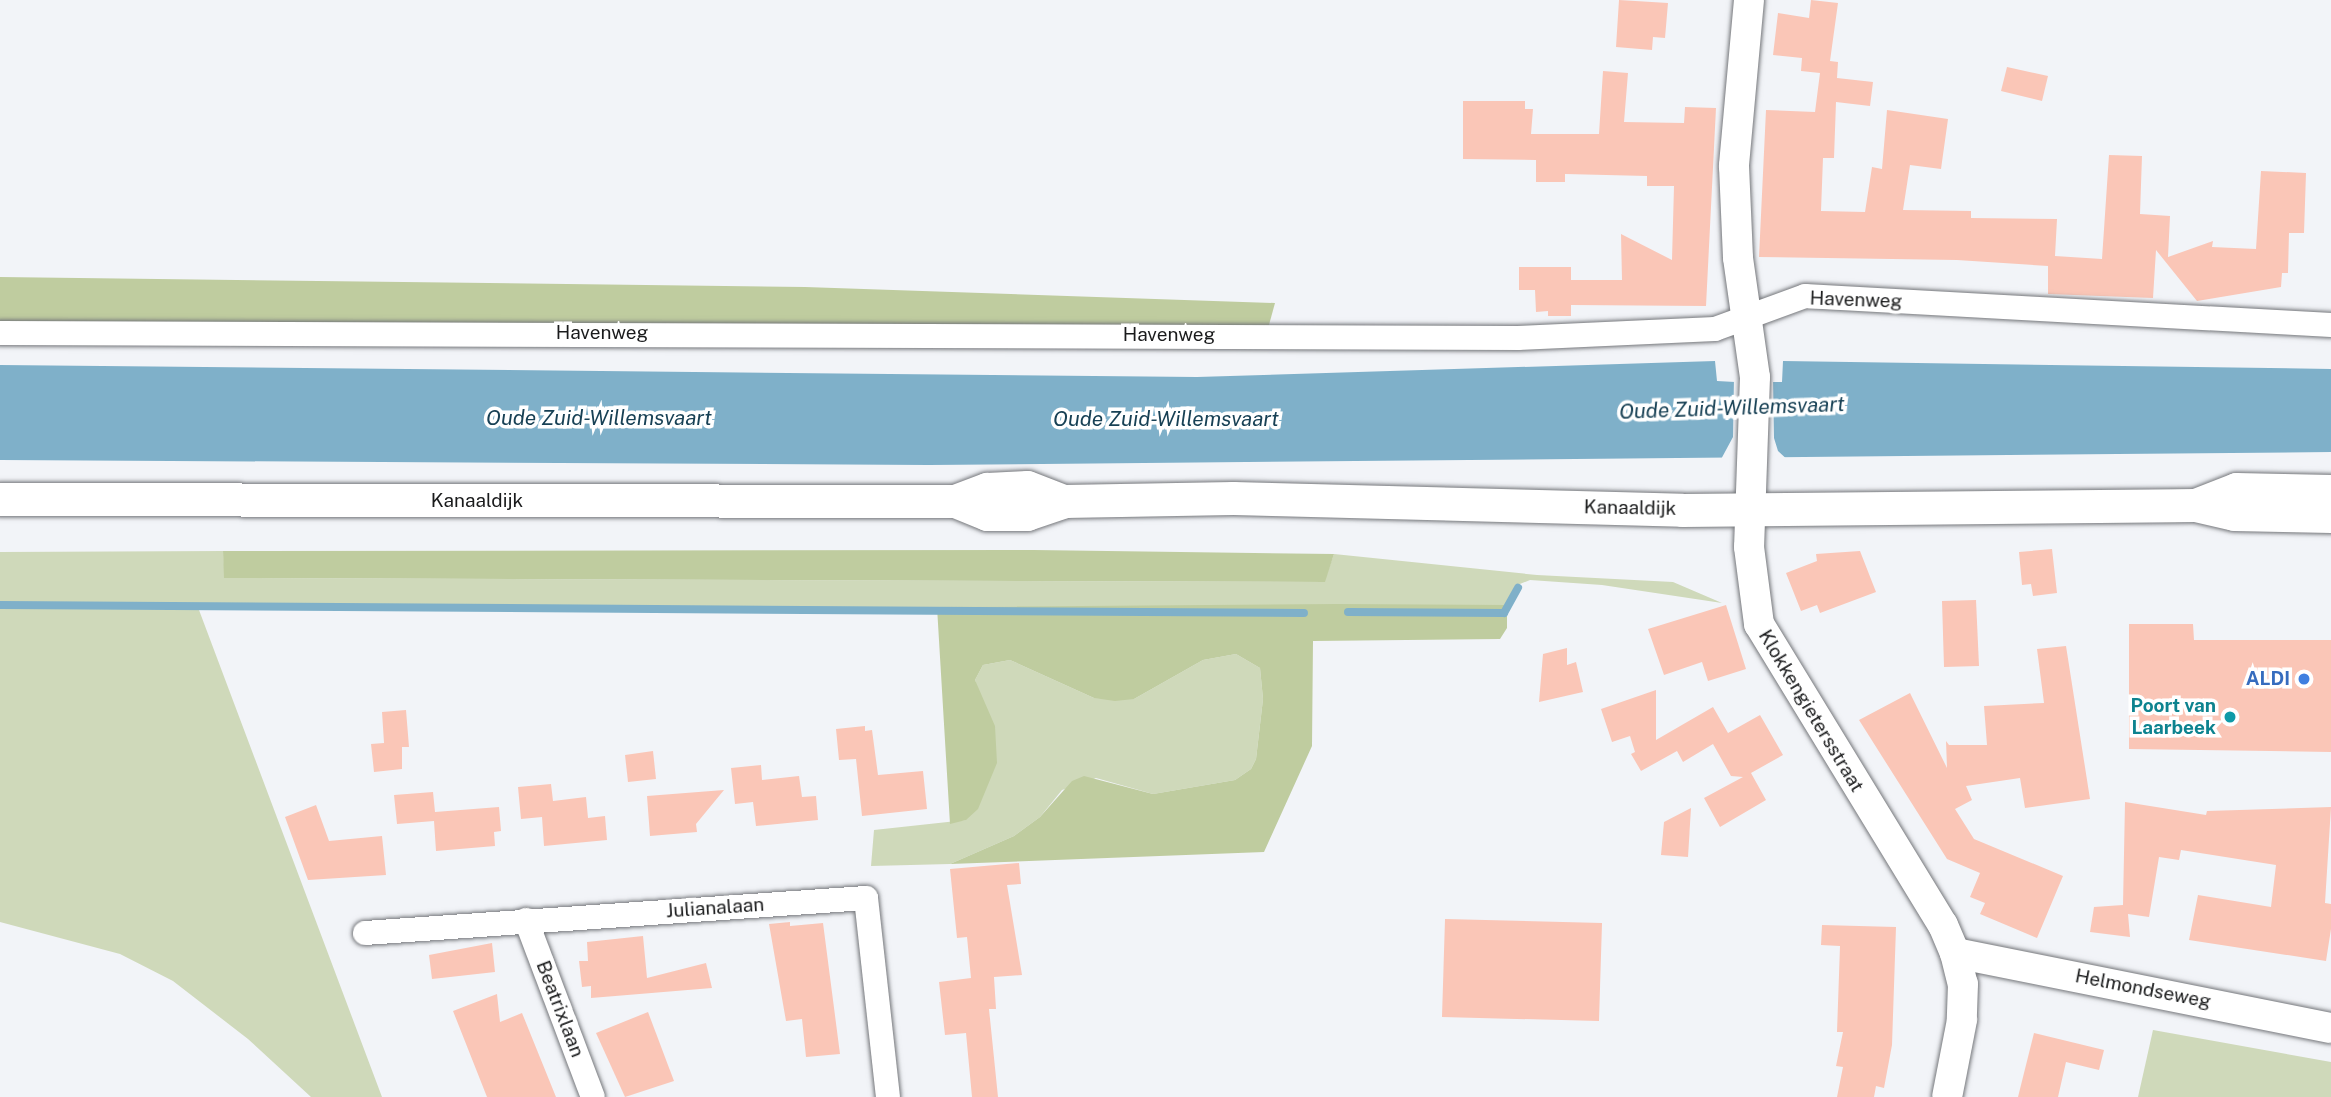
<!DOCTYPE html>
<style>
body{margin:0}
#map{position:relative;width:2331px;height:1097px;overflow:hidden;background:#f2f4f8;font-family:"Public Sans",sans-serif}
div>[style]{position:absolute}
.green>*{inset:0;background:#cfd9ba}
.forest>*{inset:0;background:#bfcc9f}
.water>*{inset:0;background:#7fb0c9}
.pier>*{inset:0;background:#f2f4f8}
.stream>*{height:8px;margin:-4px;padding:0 4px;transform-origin:4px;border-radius:4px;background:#7fb0c9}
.building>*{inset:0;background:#fac6b7}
.roads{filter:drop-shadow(0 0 2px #75777b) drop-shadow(0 0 2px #75777b)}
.minor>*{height:24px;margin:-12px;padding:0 12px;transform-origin:12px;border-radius:12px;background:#fff}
.tertiary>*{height:30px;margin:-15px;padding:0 15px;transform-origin:15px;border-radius:15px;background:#fff}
.secondary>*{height:33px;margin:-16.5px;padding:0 16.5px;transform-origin:16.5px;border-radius:16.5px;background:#fff}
.dots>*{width:19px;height:19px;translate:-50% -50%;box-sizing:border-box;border:4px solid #fff;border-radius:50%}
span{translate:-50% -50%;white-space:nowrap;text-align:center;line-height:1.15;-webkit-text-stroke:7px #fff;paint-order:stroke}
.street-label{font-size:19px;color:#1a1b1c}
.shop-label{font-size:19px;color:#366cbe;font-weight:700}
.right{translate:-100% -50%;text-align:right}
.culture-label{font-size:19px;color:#0d838f;font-weight:700}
.water-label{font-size:21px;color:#184155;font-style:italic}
</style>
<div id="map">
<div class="green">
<i style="clip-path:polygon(223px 551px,225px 578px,1324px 582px,1334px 554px,1537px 575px,1673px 582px,1722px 603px,1602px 585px,1530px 580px,1515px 586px,1507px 605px,199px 610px,382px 1097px,311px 1097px,248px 1039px,173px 981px,120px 954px,0 922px,0 552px)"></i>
<i style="clip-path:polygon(1236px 654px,1260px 668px,1263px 699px,1256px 759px,1251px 769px,1235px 780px,1153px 794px,1096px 778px,1062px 790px,1040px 817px,1014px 836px,950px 864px,871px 866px,874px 830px,966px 820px,978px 691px,975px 680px,983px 665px,1010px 660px,1094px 698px,1134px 699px,1203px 660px)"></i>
<i style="clip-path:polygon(2153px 1030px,2331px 1062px,2331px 1097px,2138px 1097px)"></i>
</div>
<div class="forest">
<i style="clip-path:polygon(0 277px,805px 287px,1275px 303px,1267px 332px,0 324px)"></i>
<i style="clip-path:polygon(1034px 550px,1334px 554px,1325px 582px,224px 578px,223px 551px)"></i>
<i style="clip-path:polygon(1337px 604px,1507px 605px,1507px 628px,1500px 639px,1313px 641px,1312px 746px,1264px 852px,950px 864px,1014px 836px,1040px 817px,1072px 781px,1084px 776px,1153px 794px,1235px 780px,1251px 769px,1256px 759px,1263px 699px,1260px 668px,1236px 654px,1203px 660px,1134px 699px,1115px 701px,1094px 698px,1010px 660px,983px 665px,975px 680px,995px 726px,997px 763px,978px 809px,966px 820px,950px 824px,937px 607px)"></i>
</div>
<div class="water">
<i style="clip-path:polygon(1715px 361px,1717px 381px,1735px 382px,1782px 382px,1783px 361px,2331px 369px,2331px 452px,929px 465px,0 460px,0 365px,1197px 377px)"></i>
</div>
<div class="pier">
<i style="clip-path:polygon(1734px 377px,1773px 378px,1774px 438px,1778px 451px,1791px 463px,1719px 463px,1733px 437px)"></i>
</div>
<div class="stream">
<i style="left:0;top:605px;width:1304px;rotate:0.35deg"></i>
<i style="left:1348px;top:612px;width:156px;rotate:0.4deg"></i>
<i style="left:1504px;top:613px;width:29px;rotate:-61deg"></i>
</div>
<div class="building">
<i style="clip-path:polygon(1619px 0,1668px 3px,1665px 38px,1653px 37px,1652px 50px,1616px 47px)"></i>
<i style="clip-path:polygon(1811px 0,1838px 3px,1830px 61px,1838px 62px,1837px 78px,1873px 82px,1870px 106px,1836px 102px,1834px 158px,1823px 158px,1821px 211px,1865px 212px,1872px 167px,1882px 169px,1887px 110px,1948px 119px,1941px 169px,1910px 165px,1903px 210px,1971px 211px,1971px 218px,2057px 219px,2055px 256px,2102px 259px,2109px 155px,2142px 156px,2140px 214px,2170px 216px,2168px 257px,2213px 241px,2212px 247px,2256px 249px,2261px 171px,2306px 173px,2304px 233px,2289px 233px,2288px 273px,2282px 273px,2281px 287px,2197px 301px,2156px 250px,2153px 298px,2048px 294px,2048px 266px,1957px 260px,1759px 257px,1766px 110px,1815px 112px,1820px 73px,1801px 71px,1802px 58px,1773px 55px,1778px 13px,1809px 18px)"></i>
<i style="clip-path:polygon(2007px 67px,2048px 76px,2042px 101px,2001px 91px)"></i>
<i style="clip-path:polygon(1603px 71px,1628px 73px,1624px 122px,1684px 123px,1685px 107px,1716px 108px,1706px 306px,1571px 305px,1571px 316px,1548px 316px,1548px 311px,1536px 312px,1535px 290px,1519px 290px,1519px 267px,1571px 267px,1571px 280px,1622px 280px,1621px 234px,1672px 260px,1674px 186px,1647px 186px,1647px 176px,1565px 174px,1565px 182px,1536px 182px,1536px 160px,1463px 159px,1463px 101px,1525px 101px,1525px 109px,1533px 109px,1531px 134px,1599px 134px)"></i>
<i style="clip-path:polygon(2052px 549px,2057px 593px,2033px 596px,2031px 584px,2022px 585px,2019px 552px)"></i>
<i style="clip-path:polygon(1860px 551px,1876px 592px,1820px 613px,1817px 605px,1801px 611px,1786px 573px,1817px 561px,1816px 554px)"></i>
<i style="clip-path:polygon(1976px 600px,1979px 666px,1944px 667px,1942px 601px)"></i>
<i style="clip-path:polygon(1726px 605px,1746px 669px,1708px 681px,1702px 662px,1664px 675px,1648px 629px)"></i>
<i style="clip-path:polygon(2129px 624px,2193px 624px,2194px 640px,2331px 640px,2331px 752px,2129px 749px)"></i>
<i style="clip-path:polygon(2066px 646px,2090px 799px,2025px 808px,2020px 778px,1966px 786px,1972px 800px,1955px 809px,1974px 839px,2063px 876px,2037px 938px,1980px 914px,1985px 903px,1970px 897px,1980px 873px,1947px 859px,1859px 720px,1910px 693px,1947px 768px,1946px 741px,1949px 745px,1987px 745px,1984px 706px,2044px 703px,2037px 649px)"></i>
<i style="clip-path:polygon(1567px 648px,1567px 665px,1576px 662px,1583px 692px,1539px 702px,1543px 654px)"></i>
<i style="clip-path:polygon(1656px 690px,1656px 740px,1713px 707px,1728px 733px,1760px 715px,1783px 755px,1751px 773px,1766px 800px,1720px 827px,1704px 798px,1743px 777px,1731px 776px,1713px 744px,1683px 762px,1677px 751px,1641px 771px,1631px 754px,1635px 752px,1630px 736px,1612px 742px,1601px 709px)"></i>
<i style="clip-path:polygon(406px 710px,409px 747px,402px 747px,402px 769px,374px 772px,371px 744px,384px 743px,382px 712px)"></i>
<i style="clip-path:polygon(865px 726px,865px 731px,872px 730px,878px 775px,923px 771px,927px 809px,862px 816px,856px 759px,839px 760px,836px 729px)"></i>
<i style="clip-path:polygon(653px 751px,656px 779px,628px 782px,625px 755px)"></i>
<i style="clip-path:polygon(761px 765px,762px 780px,799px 776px,802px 797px,816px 796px,818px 820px,756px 826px,753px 802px,735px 804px,731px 768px)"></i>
<i style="clip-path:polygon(551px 784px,553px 801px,586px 797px,588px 818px,605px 816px,607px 840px,544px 846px,542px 817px,521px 819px,518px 787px)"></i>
<i style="clip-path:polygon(724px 790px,696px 824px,697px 832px,650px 836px,647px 796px)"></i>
<i style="clip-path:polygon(433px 792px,435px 812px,499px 807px,501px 831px,494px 832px,495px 846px,436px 851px,434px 821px,397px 824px,394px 795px)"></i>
<i style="clip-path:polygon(2125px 802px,2206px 815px,2207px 811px,2331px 807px,2325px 903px,2331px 904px,2331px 929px,2326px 961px,2189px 940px,2198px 895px,2271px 907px,2276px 865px,2181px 850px,2179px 860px,2159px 857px,2149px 917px,2128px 914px,2130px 937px,2090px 932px,2094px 907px,2123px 905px)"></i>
<i style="clip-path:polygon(316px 805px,329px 841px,382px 836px,386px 875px,308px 880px,285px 817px)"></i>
<i style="clip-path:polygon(1691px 808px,1688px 857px,1661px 855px,1664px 822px)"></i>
<i style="clip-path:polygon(1019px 863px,1021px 884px,1007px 885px,1022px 975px,994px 977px,996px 1009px,989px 1009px,998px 1097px,972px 1097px,966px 1033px,945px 1035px,939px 982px,971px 978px,967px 937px,957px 938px,950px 869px)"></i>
<i style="clip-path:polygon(1445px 919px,1602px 923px,1599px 1021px,1442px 1017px)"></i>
<i style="clip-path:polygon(790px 922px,790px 926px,823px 923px,840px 1054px,806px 1057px,802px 1019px,786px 1021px,769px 924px)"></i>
<i style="clip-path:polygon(1822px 925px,1896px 927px,1892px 1045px,1884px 1088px,1876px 1086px,1874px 1097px,1837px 1097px,1843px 1067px,1836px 1066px,1843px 1032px,1837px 1032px,1840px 946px,1821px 945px)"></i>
<i style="clip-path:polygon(643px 936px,647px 978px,706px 963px,712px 988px,591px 998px,591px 986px,582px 987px,579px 961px,588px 961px,587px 942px)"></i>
<i style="clip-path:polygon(492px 943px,495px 972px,432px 979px,429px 955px)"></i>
<i style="clip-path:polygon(497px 994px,500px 1022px,522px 1013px,556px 1097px,487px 1097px,453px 1011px)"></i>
<i style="clip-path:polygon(648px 1012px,674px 1081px,625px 1097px,596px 1033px)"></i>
<i style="clip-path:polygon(2034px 1033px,2104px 1050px,2099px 1070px,2066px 1062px,2058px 1097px,2018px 1097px)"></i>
</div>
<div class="roads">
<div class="minor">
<i style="left:0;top:333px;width:1518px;rotate:0.19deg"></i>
<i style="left:1518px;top:338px;width:197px;rotate:-2.6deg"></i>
<i style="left:1715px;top:329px;width:96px;rotate:-20.1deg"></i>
<i style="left:1805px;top:296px;width:527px;rotate:3.16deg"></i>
<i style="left:526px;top:920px;width:189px;rotate:69.3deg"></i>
<i style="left:365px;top:933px;width:502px;rotate:-4deg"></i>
<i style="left:866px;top:898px;width:200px;rotate:83.7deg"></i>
</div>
<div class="tertiary">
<i style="left:1749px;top:0;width:167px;rotate:95.2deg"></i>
<i style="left:1734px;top:166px;width:92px;rotate:87.5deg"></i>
<i style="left:1738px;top:258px;width:120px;rotate:81.9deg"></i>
<i style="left:1755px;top:377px;width:170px;rotate:92deg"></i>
<i style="left:1749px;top:547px;width:78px;rotate:82.6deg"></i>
<i style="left:1759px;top:624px;width:353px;rotate:58.6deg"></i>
<i style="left:1943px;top:925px;width:30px;rotate:67deg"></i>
<i style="left:1955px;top:953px;width:32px;rotate:76deg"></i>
<i style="left:1963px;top:984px;width:36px;rotate:92deg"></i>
<i style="left:1962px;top:1020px;width:78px;rotate:101deg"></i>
<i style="left:1955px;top:953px;width:383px;rotate:11.3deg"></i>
</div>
<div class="secondary">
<i style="left:0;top:499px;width:955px;rotate:0.12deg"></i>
<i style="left:955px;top:501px;width:34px;rotate:-21deg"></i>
<i style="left:987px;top:489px;width:40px;rotate:-2.9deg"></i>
<i style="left:1027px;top:487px;width:40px;rotate:21deg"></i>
<i style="left:955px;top:501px;width:35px;rotate:22deg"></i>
<i style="left:987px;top:514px;width:40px"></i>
<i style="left:1027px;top:514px;width:39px;rotate:-19deg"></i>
<i style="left:1064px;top:501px;width:169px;rotate:-1deg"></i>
<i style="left:1233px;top:498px;width:449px;rotate:1.5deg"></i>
<i style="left:1682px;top:510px;width:513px;rotate:-0.56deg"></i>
<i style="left:2195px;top:505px;width:40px;rotate:13deg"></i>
<i style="left:2234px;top:514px;width:97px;rotate:1.2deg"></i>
<i style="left:2195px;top:505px;width:44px;rotate:-21.3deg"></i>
<i style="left:2236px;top:489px;width:95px;rotate:1.2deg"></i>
</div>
</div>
<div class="dots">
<i style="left:2304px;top:679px;background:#3f7fe0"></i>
<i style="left:2230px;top:717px;background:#0f9aa8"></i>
</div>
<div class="street-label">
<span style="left:1856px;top:300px;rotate:2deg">Havenweg</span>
<span style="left:602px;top:333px">Havenweg</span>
<span style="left:1169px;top:335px">Havenweg</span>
<span style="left:477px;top:501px">Kanaaldijk</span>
<span style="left:1630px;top:508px;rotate:1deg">Kanaaldijk</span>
<span style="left:1811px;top:711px;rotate:59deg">Klokkengietersstraat</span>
<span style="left:715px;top:908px;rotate:-4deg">Julianalaan</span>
<span style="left:2143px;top:989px;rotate:11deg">Helmondseweg</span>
<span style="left:560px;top:1009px;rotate:69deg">Beatrixlaan</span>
</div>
<div class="shop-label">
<span class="right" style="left:2290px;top:679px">ALDI</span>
</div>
<div class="culture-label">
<span class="right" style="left:2216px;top:717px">Poort van<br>Laarbeek</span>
</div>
<div class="water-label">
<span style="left:1732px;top:408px;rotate:-2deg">Oude Zuid-Willemsvaart</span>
<span style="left:599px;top:418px">Oude Zuid-Willemsvaart</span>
<span style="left:1166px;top:419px">Oude Zuid-Willemsvaart</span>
</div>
</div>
